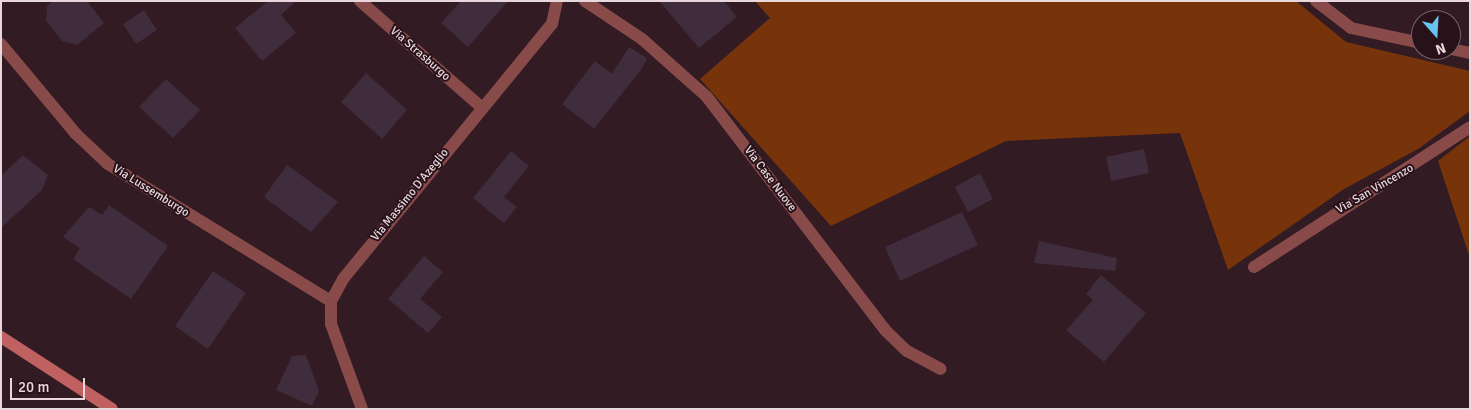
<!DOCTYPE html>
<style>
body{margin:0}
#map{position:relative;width:1471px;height:410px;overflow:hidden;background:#321b23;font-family:Signika,sans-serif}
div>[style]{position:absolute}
.green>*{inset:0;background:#77340b}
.building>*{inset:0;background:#3f2c3c}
.street>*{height:12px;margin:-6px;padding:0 6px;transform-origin:6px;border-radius:6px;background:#884b4a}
.secondary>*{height:12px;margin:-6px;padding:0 6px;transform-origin:6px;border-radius:6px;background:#c16060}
span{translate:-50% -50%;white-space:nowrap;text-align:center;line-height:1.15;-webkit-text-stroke:4px #28121a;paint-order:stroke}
.street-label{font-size:12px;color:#e8d7dc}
.frame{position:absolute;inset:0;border:2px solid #e8d7dc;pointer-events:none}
.north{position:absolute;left:1411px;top:10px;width:50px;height:50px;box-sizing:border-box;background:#28121a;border:1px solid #756168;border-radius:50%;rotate:161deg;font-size:14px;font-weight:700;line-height:20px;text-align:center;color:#e8d7dc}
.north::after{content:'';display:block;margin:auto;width:18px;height:22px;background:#69c3f1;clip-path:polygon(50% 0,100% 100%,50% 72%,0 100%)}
.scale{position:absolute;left:10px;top:378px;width:75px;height:22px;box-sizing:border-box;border:2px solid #e8d7dc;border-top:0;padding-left:6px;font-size:15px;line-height:18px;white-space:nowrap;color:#e8d7dc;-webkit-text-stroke:4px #28121a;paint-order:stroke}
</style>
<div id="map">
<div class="green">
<i style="clip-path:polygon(755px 1px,1296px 1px,1346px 42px,1470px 71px,1470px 111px,1418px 149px,1344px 189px,1228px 270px,1180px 133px,1006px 141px,831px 226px,700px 79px,770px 18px)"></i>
<i style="clip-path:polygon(1470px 136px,1470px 258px,1438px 161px)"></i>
</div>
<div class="building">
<i style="clip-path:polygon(53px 1px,87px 1px,104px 23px,77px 45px,62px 41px,46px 21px,47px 6px)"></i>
<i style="clip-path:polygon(268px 1px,296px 1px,281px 15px,296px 33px,262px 61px,235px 28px)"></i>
<i style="clip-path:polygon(461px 1px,508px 1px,468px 47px,441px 23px)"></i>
<i style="clip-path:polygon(659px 1px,724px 1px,737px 17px,699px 48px)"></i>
<i style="clip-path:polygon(144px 10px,157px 30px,136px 44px,123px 24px)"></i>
<i style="clip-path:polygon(629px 47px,647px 58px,643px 67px,594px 129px,562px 104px,595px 61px,612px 74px)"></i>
<i style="clip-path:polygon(366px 73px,407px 110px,382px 139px,341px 102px)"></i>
<i style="clip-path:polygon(166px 79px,200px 110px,173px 138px,139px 107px)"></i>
<i style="clip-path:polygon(1144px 149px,1149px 173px,1111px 181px,1106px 157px)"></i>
<i style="clip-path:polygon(511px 151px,529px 166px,504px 197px,517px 207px,504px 223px,473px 198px)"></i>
<i style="clip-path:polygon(23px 155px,48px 175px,42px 190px,1px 228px,1px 176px)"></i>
<i style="clip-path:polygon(287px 165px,338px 202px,311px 232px,264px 197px)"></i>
<i style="clip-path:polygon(980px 173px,993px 199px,968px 212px,955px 187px)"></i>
<i style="clip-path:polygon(109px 205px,168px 246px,131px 299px,73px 259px,80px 248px,63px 237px,89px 207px,102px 215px)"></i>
<i style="clip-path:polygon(962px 212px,978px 245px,900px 281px,885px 247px)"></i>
<i style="clip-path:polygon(1039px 241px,1117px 258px,1115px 271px,1034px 263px)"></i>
<i style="clip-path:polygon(424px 256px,443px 272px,420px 299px,442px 317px,428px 333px,388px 299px)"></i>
<i style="clip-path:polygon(213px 271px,246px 293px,208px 349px,175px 326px)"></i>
<i style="clip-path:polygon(1101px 275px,1146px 313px,1104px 362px,1066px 330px,1093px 300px,1086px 294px)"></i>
<i style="clip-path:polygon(306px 355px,319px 391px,312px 406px,276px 390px,292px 356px)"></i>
</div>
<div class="street">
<i style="left:360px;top:1px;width:161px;rotate:41.2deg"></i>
<i style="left:585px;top:1px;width:69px;rotate:33.7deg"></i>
<i style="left:642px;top:39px;width:87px;rotate:41.7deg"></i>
<i style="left:707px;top:97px;width:293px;rotate:52.6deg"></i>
<i style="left:885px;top:330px;width:30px;rotate:44deg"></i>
<i style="left:907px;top:351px;width:38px;rotate:28deg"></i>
<i style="left:1316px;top:1px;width:44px;rotate:37.6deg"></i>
<i style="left:1351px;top:28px;width:72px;rotate:12.1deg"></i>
<i style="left:1px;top:44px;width:117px;rotate:50.2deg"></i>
<i style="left:76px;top:134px;width:44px;rotate:43.2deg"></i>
<i style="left:108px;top:164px;width:262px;rotate:31.6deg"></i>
<i style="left:1451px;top:49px;width:19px;rotate:12deg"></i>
<i style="left:1254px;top:267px;width:257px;rotate:-32.9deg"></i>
<i style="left:362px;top:409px;width:90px;rotate:-110deg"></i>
<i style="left:331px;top:324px;width:23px;rotate:-90deg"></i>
<i style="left:331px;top:301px;width:25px;rotate:-61deg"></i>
<i style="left:343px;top:279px;width:330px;rotate:-50.7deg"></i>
<i style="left:552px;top:24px;width:24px;rotate:-78deg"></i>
</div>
<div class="secondary">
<i style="left:1px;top:337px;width:132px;rotate:33deg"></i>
</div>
<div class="street-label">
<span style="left:420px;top:54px;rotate:41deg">Via Strasburgo</span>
<span style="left:770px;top:179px;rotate:53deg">Via Case Nuove</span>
<span style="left:1375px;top:189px;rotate:-30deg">Via San Vincenzo</span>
<span style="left:151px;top:191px;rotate:32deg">Via Lussemburgo</span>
<span style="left:410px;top:195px;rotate:-51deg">Via Massimo D'Azeglio</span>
</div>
<div class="frame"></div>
<div class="north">N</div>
<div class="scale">20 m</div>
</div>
